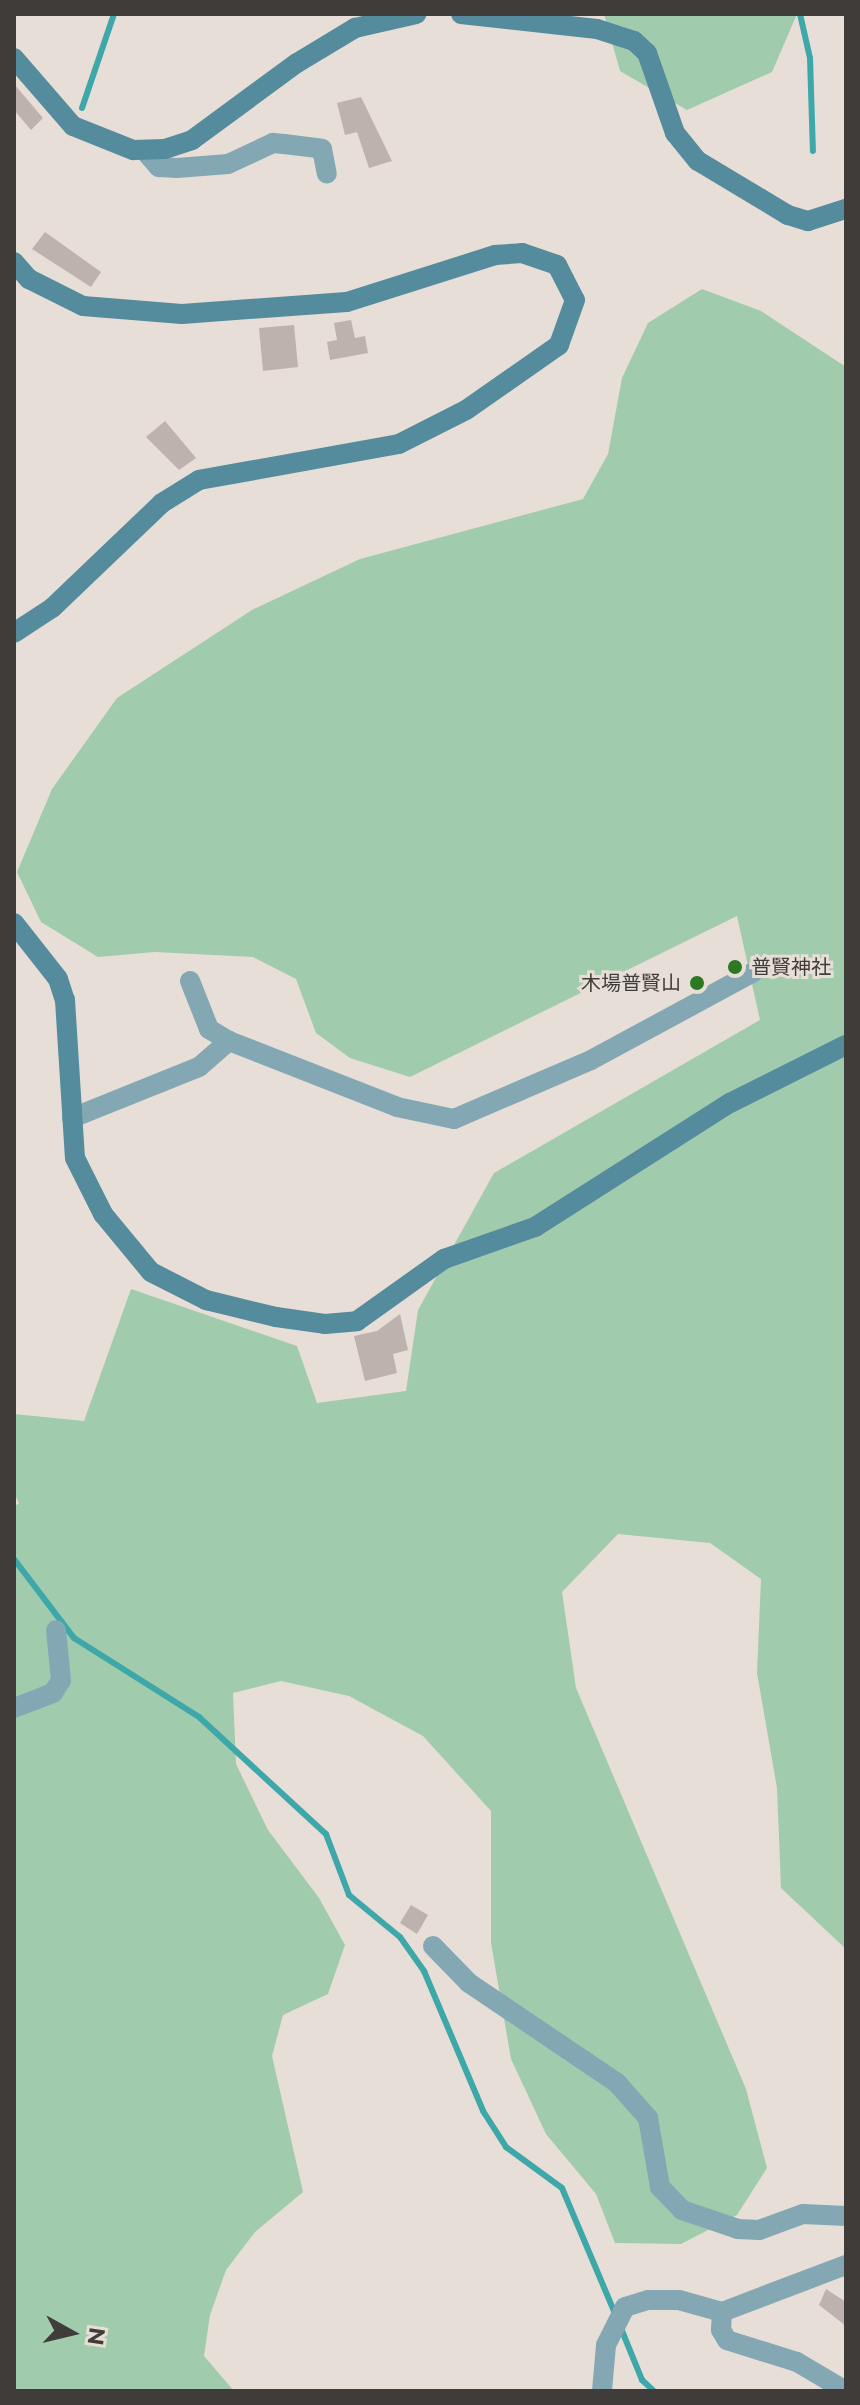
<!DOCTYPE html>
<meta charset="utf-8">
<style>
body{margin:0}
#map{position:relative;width:860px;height:2405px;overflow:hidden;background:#e7ded7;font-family:Montserrat,"Noto Sans JP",sans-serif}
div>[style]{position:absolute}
.green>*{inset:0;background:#a1cbad}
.stream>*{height:6px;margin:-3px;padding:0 3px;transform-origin:3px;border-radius:3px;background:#3ea7aa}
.building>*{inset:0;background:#bdb2ae}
.street>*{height:20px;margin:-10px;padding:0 10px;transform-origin:10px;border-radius:10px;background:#84a8b3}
.secondary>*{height:20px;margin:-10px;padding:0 10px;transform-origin:10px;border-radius:10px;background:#548b9d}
.dots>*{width:22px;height:22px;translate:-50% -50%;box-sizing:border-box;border:4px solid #e7ded7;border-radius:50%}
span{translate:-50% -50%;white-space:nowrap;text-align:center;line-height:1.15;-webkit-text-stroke:6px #e7ded7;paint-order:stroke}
.poi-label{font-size:20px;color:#3f3c39}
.left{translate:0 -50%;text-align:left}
.right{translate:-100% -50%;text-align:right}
.frame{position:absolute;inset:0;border:16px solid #3f3c39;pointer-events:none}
.north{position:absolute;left:32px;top:2293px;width:80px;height:80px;-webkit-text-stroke:6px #e7ded7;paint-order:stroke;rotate:98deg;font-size:22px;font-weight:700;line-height:32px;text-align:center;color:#3f3c39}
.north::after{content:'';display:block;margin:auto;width:28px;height:36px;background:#3f3c39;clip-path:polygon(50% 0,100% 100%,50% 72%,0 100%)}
</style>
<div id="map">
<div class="green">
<div style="clip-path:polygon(604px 14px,797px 14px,772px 72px,687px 110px,620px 71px)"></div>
<div style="clip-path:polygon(702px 289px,761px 311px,846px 367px,846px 1949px,781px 1888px,777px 1788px,757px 1673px,761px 1579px,710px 1543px,618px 1534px,562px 1592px,576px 1688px,746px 2089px,767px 2168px,737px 2215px,681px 2244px,615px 2243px,596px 2194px,546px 2134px,511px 2059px,491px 1943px,491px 1811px,423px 1736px,349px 1696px,281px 1681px,233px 1693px,236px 1764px,268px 1830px,319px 1898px,345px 1945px,328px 1994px,283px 2015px,272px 2056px,303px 2192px,255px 2232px,226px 2270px,210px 2315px,204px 2356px,234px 2391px,14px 2391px,14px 1507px,19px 1503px,14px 1493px,14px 1414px,84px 1421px,131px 1289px,297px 1346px,317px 1403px,406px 1391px,418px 1310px,494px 1173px,760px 1020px,737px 916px,410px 1077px,350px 1058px,316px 1033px,296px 979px,253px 957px,155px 952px,98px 957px,41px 922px,17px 872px,52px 789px,117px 698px,252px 610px,360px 559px,583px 499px,608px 454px,622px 378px,648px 323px)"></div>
</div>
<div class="stream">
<div style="left:800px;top:14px;width:45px;rotate:77.2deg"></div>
<div style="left:810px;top:58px;width:93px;rotate:88.2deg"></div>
<div style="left:82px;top:108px;width:99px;rotate:-71.2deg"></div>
<div style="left:14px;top:1559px;width:99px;rotate:52.8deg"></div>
<div style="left:74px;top:1638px;width:148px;rotate:32.3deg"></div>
<div style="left:199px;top:1717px;width:173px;rotate:42.7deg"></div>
<div style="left:326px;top:1834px;width:65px;rotate:69.3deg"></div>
<div style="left:349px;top:1895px;width:66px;rotate:39.5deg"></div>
<div style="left:400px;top:1937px;width:42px;rotate:54.8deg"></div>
<div style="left:424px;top:1971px;width:152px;rotate:67.1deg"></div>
<div style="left:483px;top:2111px;width:43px;rotate:57.4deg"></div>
<div style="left:506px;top:2147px;width:69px;rotate:36.2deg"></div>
<div style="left:562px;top:2188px;width:139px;rotate:67.1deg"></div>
<div style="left:620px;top:2326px;width:58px;rotate:67.8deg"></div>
<div style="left:642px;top:2380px;width:16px;rotate:43deg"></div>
</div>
<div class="building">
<div style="clip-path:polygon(14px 84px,43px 118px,31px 130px,14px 110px)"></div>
<div style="clip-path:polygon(361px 97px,392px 161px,369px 168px,357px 132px,345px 135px,337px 103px)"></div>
<div style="clip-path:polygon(45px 232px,101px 272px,91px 287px,32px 249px)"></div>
<div style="clip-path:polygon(351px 320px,355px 338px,365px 336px,368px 353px,330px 360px,327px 342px,337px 340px,334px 323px)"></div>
<div style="clip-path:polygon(294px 325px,298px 367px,263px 371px,259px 328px)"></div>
<div style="clip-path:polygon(165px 421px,196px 458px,179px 470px,146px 437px)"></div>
<div style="clip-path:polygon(400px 1314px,408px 1350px,393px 1354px,397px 1373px,365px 1381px,354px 1336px,377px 1331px)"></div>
<div style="clip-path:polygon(411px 1905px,428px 1915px,417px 1934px,400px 1923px)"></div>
<div style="clip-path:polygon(826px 2289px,846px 2302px,846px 2326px,819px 2305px)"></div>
</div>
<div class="street">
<div style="left:144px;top:150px;width:23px;rotate:49deg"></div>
<div style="left:159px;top:167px;width:18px;rotate:3deg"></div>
<div style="left:177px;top:168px;width:51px;rotate:-4.5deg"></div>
<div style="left:228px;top:164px;width:50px;rotate:-25deg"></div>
<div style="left:273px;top:143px;width:11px;rotate:5deg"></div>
<div style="left:284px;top:144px;width:38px;rotate:7deg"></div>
<div style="left:322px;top:149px;width:25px;rotate:79deg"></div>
<div style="left:190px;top:981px;width:52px;rotate:68.4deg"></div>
<div style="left:209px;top:1029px;width:23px;rotate:31deg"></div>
<div style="left:72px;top:1118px;width:137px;rotate:-21.9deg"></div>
<div style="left:199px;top:1067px;width:40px;rotate:-41deg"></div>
<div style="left:229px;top:1041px;width:180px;rotate:21.4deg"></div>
<div style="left:397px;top:1107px;width:58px;rotate:11.9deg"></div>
<div style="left:454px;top:1119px;width:149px;rotate:-23.3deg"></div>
<div style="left:591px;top:1060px;width:185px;rotate:-28.4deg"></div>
<div style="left:14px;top:1708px;width:42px;rotate:-21deg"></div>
<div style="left:53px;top:1693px;width:15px;rotate:-58deg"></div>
<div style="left:61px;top:1680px;width:50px;rotate:-95.7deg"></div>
<div style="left:433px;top:1946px;width:52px;rotate:45.8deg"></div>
<div style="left:469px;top:1983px;width:179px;rotate:34deg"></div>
<div style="left:617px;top:2083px;width:47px;rotate:48.5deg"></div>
<div style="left:648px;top:2118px;width:70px;rotate:80.1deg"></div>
<div style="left:660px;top:2187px;width:32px;rotate:46deg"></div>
<div style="left:682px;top:2210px;width:59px;rotate:18.7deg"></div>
<div style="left:738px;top:2229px;width:21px;rotate:3deg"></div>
<div style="left:759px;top:2230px;width:47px;rotate:-20deg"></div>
<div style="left:803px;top:2214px;width:43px;rotate:2.7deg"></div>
<div style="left:602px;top:2391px;width:46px;rotate:-85deg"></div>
<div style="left:606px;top:2345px;width:42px;rotate:-63.4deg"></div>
<div style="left:625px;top:2307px;width:24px;rotate:-17deg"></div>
<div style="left:648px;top:2300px;width:31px"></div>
<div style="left:679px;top:2300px;width:45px;rotate:15.6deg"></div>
<div style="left:846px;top:2391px;width:57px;rotate:-149.4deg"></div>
<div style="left:797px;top:2362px;width:73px;rotate:-162.6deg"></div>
<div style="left:727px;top:2340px;width:12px;rotate:-121deg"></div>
<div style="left:721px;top:2330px;width:18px;rotate:-87deg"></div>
<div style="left:722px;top:2312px;width:133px;rotate:-20.8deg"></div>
</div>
<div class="secondary">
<div style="left:461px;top:14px;width:137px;rotate:6.3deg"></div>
<div style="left:597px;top:29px;width:39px;rotate:18deg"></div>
<div style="left:634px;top:41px;width:18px;rotate:43deg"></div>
<div style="left:647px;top:53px;width:85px;rotate:70.7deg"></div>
<div style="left:675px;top:133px;width:36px;rotate:51deg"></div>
<div style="left:698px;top:161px;width:105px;rotate:31deg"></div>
<div style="left:788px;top:215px;width:21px;rotate:17deg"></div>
<div style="left:808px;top:221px;width:40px;rotate:-18deg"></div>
<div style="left:14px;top:58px;width:90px;rotate:49.1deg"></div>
<div style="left:73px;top:126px;width:65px;rotate:21.8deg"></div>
<div style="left:133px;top:150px;width:32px;rotate:-2deg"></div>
<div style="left:165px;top:149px;width:28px;rotate:-18deg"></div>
<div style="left:192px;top:140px;width:130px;rotate:-36.3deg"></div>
<div style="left:297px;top:63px;width:68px;rotate:-31.1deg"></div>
<div style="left:355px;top:28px;width:63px;rotate:-12.9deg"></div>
<div style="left:14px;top:262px;width:23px;rotate:49deg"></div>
<div style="left:29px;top:279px;width:60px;rotate:26.6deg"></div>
<div style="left:83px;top:306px;width:99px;rotate:4.6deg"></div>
<div style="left:182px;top:314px;width:165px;rotate:-4.2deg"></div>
<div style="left:347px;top:302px;width:155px;rotate:-17.6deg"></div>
<div style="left:495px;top:255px;width:27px;rotate:-4deg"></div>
<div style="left:522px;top:253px;width:37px;rotate:19deg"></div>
<div style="left:557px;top:265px;width:39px;rotate:63deg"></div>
<div style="left:575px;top:300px;width:48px;rotate:109.6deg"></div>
<div style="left:559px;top:345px;width:113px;rotate:145deg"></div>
<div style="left:466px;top:410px;width:75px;rotate:153.1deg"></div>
<div style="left:399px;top:444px;width:203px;rotate:169.8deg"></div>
<div style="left:199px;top:480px;width:44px;rotate:148.1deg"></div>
<div style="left:162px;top:503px;width:152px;rotate:136.3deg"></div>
<div style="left:52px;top:608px;width:45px;rotate:146.7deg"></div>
<div style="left:14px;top:923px;width:71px;rotate:51.8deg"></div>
<div style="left:58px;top:979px;width:22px;rotate:72deg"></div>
<div style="left:65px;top:1000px;width:158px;rotate:86.4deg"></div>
<div style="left:75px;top:1158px;width:63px;rotate:63.4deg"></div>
<div style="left:103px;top:1214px;width:75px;rotate:50.4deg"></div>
<div style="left:151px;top:1272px;width:62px;rotate:27deg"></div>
<div style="left:206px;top:1300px;width:72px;rotate:13.7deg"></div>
<div style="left:276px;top:1317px;width:49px;rotate:8.1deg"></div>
<div style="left:325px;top:1324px;width:32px;rotate:-5deg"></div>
<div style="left:357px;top:1321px;width:107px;rotate:-35.5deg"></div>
<div style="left:444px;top:1259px;width:96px;rotate:-19.4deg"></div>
<div style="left:535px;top:1227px;width:231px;rotate:-32.5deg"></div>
<div style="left:730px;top:1103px;width:130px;rotate:-26.6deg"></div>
</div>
<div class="dots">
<div style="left:735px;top:967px;background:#2b7922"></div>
<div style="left:697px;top:983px;background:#2b7922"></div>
</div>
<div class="poi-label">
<span class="left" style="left:751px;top:967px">普賢神社</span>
<span class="right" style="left:681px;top:983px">木場普賢山</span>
</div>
<div class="frame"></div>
<div class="north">N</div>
</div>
